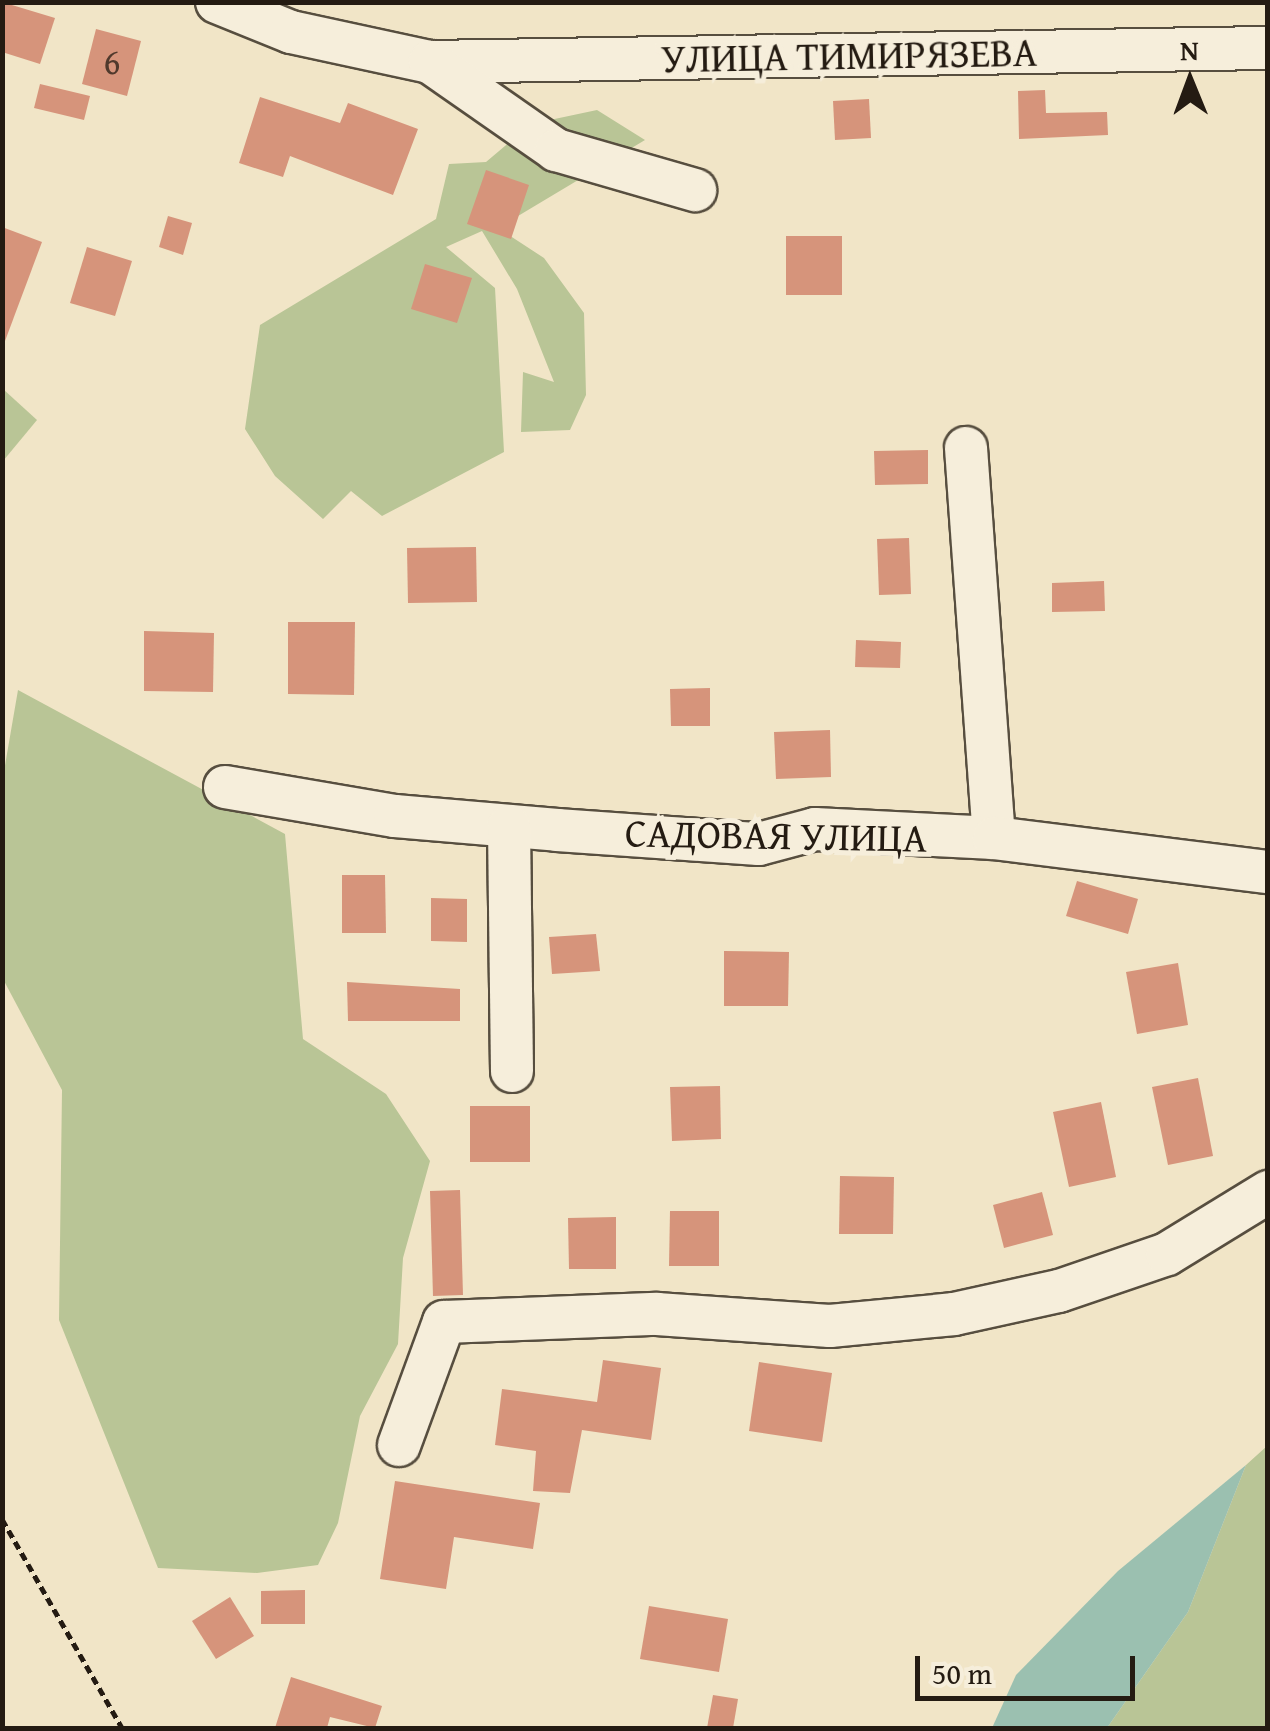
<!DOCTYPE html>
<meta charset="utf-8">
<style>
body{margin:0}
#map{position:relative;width:1270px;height:1731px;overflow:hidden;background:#f1e5c7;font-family:"Gentium Book Plus",serif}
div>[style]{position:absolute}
.green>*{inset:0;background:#b9c596}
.water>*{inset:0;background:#9bc0b0}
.building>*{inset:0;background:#d6947b}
.path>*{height:5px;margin-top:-2.5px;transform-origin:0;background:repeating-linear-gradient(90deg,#241b12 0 8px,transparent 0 13px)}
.roads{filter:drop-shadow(2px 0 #574e3f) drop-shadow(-2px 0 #574e3f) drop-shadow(0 2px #574e3f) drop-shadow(0 -2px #574e3f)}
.minor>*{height:42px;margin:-21px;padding:0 21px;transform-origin:21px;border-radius:21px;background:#f6eedb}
span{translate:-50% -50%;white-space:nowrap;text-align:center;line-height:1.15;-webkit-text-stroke:10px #f6eedb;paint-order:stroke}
.number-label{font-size:35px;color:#50392c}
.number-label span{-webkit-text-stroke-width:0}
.street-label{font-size:40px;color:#241b12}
.frame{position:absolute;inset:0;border:5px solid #241b12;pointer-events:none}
.north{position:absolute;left:1140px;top:30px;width:100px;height:100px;-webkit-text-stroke:8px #f6eedb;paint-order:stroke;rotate:359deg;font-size:28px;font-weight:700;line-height:40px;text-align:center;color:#241b12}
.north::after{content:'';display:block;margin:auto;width:35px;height:45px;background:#241b12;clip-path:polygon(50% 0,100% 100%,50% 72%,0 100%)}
.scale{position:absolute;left:915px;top:1656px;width:220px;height:45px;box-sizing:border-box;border:5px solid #241b12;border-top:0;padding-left:12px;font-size:30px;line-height:35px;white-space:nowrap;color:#241b12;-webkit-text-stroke:8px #f6eedb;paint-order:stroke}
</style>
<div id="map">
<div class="green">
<div style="clip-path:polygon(597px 110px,645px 140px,498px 228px,544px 258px,584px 313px,586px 395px,570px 430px,521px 432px,523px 372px,554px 382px,517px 289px,482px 231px,446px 247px,495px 288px,504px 452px,382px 516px,351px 491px,323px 519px,275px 476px,245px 429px,260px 325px,436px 219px,449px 164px,486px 162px,531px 124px)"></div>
<div style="clip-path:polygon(3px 389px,37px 420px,3px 461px)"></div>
<div style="clip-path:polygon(18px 690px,285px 834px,303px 1039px,386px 1094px,430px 1161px,403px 1258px,398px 1344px,360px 1416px,338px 1523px,318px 1565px,257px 1573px,158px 1568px,59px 1320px,62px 1090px,3px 979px,3px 777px)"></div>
<div style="clip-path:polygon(1267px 1446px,1267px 1728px,1107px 1728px,1188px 1612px,1246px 1465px)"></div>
</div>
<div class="water">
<div style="clip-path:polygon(1246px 1465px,1188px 1612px,1107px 1728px,992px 1728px,1016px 1675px,1118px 1571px)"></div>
</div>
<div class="building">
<div style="clip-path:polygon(2px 2px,55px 18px,40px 64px,2px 52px)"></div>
<div style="clip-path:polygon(96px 29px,141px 41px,127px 96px,82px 84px)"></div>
<div style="clip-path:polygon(40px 84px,90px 96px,84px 120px,34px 108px)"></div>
<div style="clip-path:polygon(1045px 90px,1046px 113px,1107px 112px,1108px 135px,1019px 139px,1018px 91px)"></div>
<div style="clip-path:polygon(260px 97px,340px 123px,348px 103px,418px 129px,393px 195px,290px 156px,283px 177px,239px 163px)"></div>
<div style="clip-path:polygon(869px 99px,871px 138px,835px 140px,833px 101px)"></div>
<div style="clip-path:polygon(486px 170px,529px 185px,511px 239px,467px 224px)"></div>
<div style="clip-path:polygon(168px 216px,192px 223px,183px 255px,159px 247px)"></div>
<div style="clip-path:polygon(2px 227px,42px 242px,5px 341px,2px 340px)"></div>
<div style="clip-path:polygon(786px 236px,842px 236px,842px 295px,786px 295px)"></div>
<div style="clip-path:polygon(87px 247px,132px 261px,115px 316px,70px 303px)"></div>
<div style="clip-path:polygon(425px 264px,472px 278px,457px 323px,411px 309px)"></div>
<div style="clip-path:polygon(928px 450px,928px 484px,875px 485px,874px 451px)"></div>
<div style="clip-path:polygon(909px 538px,911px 594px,879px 595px,877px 539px)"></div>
<div style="clip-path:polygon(476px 547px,477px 602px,408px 603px,407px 548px)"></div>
<div style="clip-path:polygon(1104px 581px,1105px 611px,1052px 612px,1052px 583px)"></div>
<div style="clip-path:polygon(288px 622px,355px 622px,354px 695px,288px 694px)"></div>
<div style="clip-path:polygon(144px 631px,214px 633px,213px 692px,144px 691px)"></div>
<div style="clip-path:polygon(856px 640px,901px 642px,900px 668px,855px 667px)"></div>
<div style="clip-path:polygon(710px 688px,710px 726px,671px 726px,670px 689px)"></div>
<div style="clip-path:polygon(830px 730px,831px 777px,776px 779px,774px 732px)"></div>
<div style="clip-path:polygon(342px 875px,385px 875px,386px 933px,342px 933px)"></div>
<div style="clip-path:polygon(1077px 881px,1138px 899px,1128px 934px,1066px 916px)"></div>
<div style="clip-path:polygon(431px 898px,467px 899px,467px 942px,431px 941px)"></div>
<div style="clip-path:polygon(596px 934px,600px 971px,552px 974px,549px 937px)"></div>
<div style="clip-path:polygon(724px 951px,789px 952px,788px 1006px,724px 1006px)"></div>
<div style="clip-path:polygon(1178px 963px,1188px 1025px,1137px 1034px,1126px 972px)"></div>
<div style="clip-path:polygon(347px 982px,460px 989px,460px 1021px,348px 1021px)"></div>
<div style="clip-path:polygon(1198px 1078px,1213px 1156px,1168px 1165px,1152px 1087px)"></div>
<div style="clip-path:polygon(720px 1086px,721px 1139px,672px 1141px,670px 1087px)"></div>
<div style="clip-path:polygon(1101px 1102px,1116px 1177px,1069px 1187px,1053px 1112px)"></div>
<div style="clip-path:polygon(470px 1106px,530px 1106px,530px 1162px,470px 1162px)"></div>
<div style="clip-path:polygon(840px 1176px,894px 1177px,893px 1234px,839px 1234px)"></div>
<div style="clip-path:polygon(460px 1190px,463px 1295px,433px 1296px,430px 1191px)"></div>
<div style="clip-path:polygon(1042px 1192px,1053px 1235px,1004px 1248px,993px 1205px)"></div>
<div style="clip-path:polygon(670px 1211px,719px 1211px,719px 1266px,669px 1266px)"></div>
<div style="clip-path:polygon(616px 1217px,616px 1269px,569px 1269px,568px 1218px)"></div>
<div style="clip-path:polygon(603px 1360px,661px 1368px,651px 1440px,582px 1430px,570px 1493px,533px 1491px,536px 1451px,495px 1445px,502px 1389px,597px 1402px)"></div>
<div style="clip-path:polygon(759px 1362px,832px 1373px,822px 1442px,749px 1431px)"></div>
<div style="clip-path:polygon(395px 1481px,540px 1503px,533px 1549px,454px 1537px,446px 1589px,380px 1579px)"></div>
<div style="clip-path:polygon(305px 1590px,305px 1624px,261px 1624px,261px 1591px)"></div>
<div style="clip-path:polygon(230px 1597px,254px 1636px,216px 1659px,192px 1621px)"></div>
<div style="clip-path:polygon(649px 1606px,728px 1619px,719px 1672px,640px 1659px)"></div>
<div style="clip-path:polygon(291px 1677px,382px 1706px,375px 1728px,330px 1717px,327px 1728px,275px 1728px)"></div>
<div style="clip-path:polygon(713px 1695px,738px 1699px,733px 1728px,707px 1728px)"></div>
</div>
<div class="path">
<div style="left:2px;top:1519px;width:241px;rotate:60.1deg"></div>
</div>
<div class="roads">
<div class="minor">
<div style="left:217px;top:2px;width:80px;rotate:22.1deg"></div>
<div style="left:291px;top:32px;width:142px;rotate:12.2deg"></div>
<div style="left:430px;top:62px;width:838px;rotate:-0.96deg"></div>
<div style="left:430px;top:62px;width:154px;rotate:34.9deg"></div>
<div style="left:556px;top:150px;width:145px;rotate:16.1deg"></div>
<div style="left:966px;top:448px;width:391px;rotate:85.9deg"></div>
<div style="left:225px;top:787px;width:172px;rotate:9.7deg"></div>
<div style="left:395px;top:816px;width:163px;rotate:4.9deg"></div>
<div style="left:557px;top:830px;width:202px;rotate:4deg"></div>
<div style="left:759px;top:844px;width:58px;rotate:-15deg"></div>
<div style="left:815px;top:829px;width:179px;rotate:2.9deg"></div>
<div style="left:994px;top:838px;width:276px;rotate:7.1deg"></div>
<div style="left:509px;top:826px;width:245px;rotate:89.3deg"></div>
<div style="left:399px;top:1445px;width:131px;rotate:-69.9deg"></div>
<div style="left:444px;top:1322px;width:213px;rotate:-2.2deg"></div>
<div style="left:657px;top:1314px;width:173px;rotate:4deg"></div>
<div style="left:830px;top:1326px;width:125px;rotate:-5.5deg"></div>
<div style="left:954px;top:1314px;width:107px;rotate:-12.4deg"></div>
<div style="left:1059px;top:1291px;width:114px;rotate:-18.9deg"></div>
<div style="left:1167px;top:1254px;width:119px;rotate:-31.5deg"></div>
</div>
</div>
<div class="number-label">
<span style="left:112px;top:62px">6</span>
</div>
<div class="street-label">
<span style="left:849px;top:55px;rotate:-1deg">УЛИЦА ТИМИРЯЗЕВА</span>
<span style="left:776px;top:835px;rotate:1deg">САДОВАЯ УЛИЦА</span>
</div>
<div class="frame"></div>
<div class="north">N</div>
<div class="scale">50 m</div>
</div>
